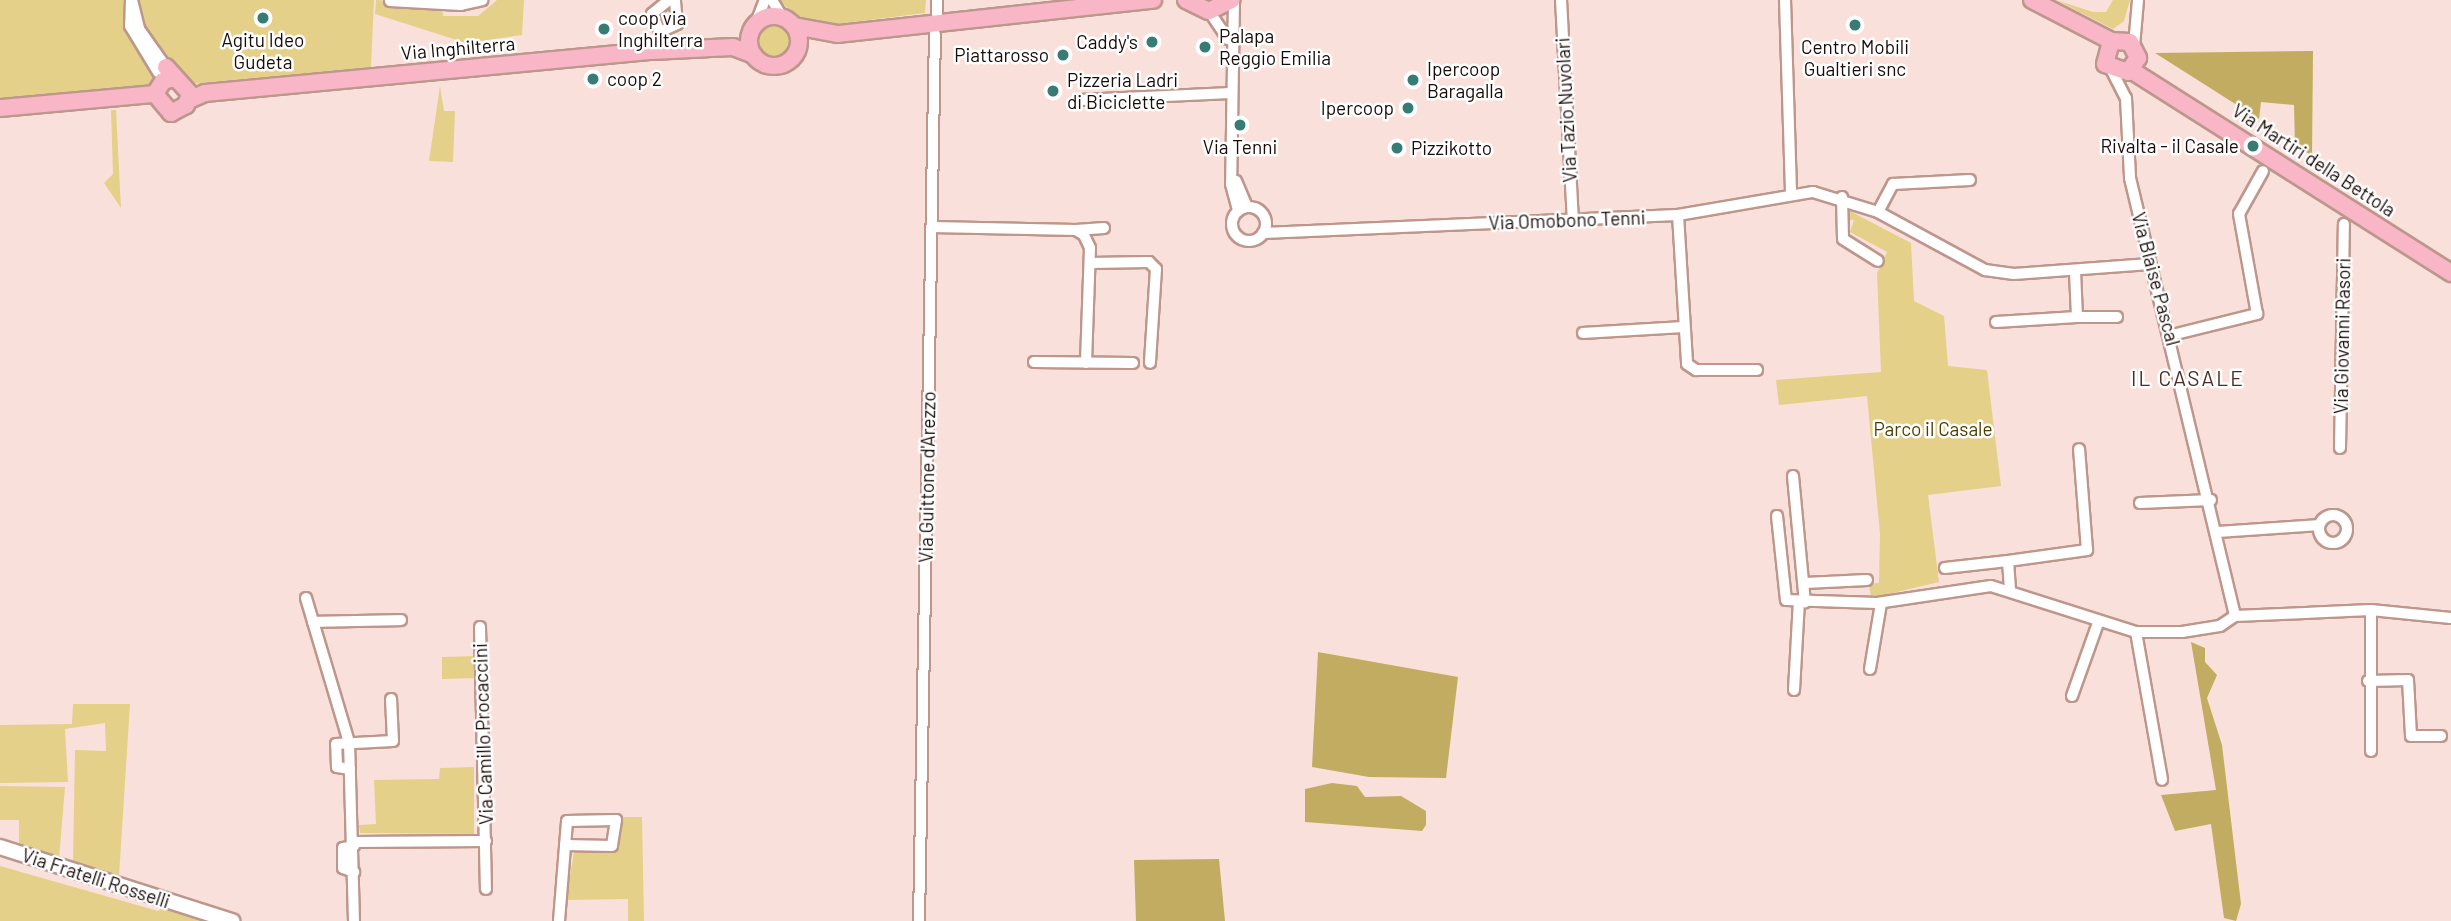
<!DOCTYPE html>
<style>
body{margin:0}
#map{position:relative;width:2451px;height:921px;overflow:hidden;background:#fae0da;font-family:Barlow,sans-serif}
div>[style]{position:absolute}
.green>*{inset:0;background:#e4d088}
.round{border-radius:50%}
.forest>*{inset:0;background:#c1ac61}
.roads{filter:drop-shadow(2px 0 #bd968c) drop-shadow(-2px 0 #bd968c) drop-shadow(0 2px #bd968c) drop-shadow(0 -2px #bd968c)}
.street>*{height:10px;margin:-5px;padding:0 5px;transform-origin:5px;border-radius:5px;background:#fff}
.street>.ring{margin:-5px;padding:0;box-sizing:content-box;background:none;border:10px solid #fff;border-radius:50%}
.secondary>*{height:14px;margin:-7px;padding:0 7px;transform-origin:7px;border-radius:7px;background:#fff}
.primary>*{height:16px;margin:-8px;padding:0 8px;transform-origin:8px;border-radius:8px;background:#f8b6c7}
.primary>.ring{margin:-8px;padding:0;box-sizing:content-box;background:none;border:16px solid #f8b6c7;border-radius:50%}
.dots>*{width:19px;height:19px;translate:-50% -50%;box-sizing:border-box;border:4px solid #fff;border-radius:50%}
span{translate:-50% -50%;white-space:nowrap;text-align:center;line-height:1.15;-webkit-text-stroke:5px #fff;paint-order:stroke}
.poi-label{font-size:19px;color:#190b08}
.left{translate:0 -50%;text-align:left}
.right{translate:-100% -50%;text-align:right}
.street-label{font-size:19px;color:#190b08}
.park-label{font-size:19px;color:#4d3e00}
.neighbourhood-label{font-size:21px;color:#4d2d26;letter-spacing:2px}
</style>
<div id="map">
<div class="green">
<div style="clip-path:polygon(0 0,374px 0,371px 67px,0 102px)"></div>
<div style="clip-path:polygon(376px 0,442px 5px,443px 16px,478px 16px,497px 0,524px 0,522px 35px,466px 43px,375px 14px)"></div>
<div style="clip-path:polygon(779px 0,926px 0,925px 13px,821px 26px,804px 23px)"></div>
<div style="clip-path:polygon(2056px 0,2093px 12px,2106px 12px,2113px 0,2130px 0,2124px 21px,2113px 29px)"></div>
<div class="round" style="left:755px;top:23px;width:36px;height:36px"></div>
<div style="clip-path:polygon(440px 86px,444px 111px,455px 111px,453px 162px,429px 161px)"></div>
<div style="clip-path:polygon(111px 110px,116px 110px,121px 208px,104px 183px,113px 174px)"></div>
<div style="clip-path:polygon(1846px 209px,1911px 243px,1914px 301px,1944px 316px,1948px 366px,1987px 370px,2001px 486px,1928px 495px,1939px 582px,1880px 596px,1871px 597px,1869px 584px,1879px 583px,1880px 534px,1867px 396px,1779px 405px,1776px 380px,1881px 372px,1877px 273px,1887px 252px,1850px 232px,1854px 220px,1843px 219px)"></div>
<div style="clip-path:polygon(478px 656px,479px 678px,442px 679px,442px 657px)"></div>
<div style="clip-path:polygon(73px 704px,130px 704px,119px 876px,73px 863px,75px 750px,106px 751px,105px 723px,65px 729px,68px 782px,0 783px,0 725px,72px 724px)"></div>
<div style="clip-path:polygon(474px 767px,474px 834px,360px 833px,359px 825px,376px 824px,374px 780px,439px 779px,440px 768px)"></div>
<div style="clip-path:polygon(0 786px,65px 787px,59px 859px,19px 846px,19px 820px,0 820px)"></div>
<div style="clip-path:polygon(619px 817px,642px 817px,644px 921px,628px 921px,628px 899px,566px 900px,574px 852px,615px 850px)"></div>
<div style="clip-path:polygon(0 866px,158px 911px,164px 906px,213px 921px,0 921px)"></div>
</div>
<div class="forest">
<div style="clip-path:polygon(2313px 51px,2312px 156px,2295px 145px,2294px 105px,2261px 102px,2259px 119px,2155px 53px)"></div>
<div style="clip-path:polygon(2191px 642px,2205px 648px,2205px 662px,2217px 675px,2207px 698px,2222px 745px,2241px 904px,2236px 921px,2224px 918px,2211px 824px,2175px 831px,2161px 795px,2216px 790px)"></div>
<div style="clip-path:polygon(1318px 652px,1458px 677px,1446px 778px,1369px 777px,1312px 767px)"></div>
<div style="clip-path:polygon(1332px 783px,1357px 786px,1365px 797px,1401px 796px,1426px 811px,1426px 825px,1422px 831px,1305px 822px,1305px 789px)"></div>
<div style="clip-path:polygon(1219px 859px,1225px 921px,1136px 921px,1134px 860px)"></div>
</div>
<div class="roads">
<div class="street">
<div style="left:131px;top:0;width:26px;rotate:92deg"></div>
<div style="left:130px;top:26px;width:54px;rotate:58.7deg"></div>
<div style="left:132px;top:0;width:30px;rotate:76deg"></div>
<div style="left:139px;top:29px;width:47px;rotate:54.6deg"></div>
<div style="left:669px;top:0;width:22px;rotate:141deg"></div>
<div style="left:652px;top:14px;width:20px;rotate:66deg"></div>
<div style="left:660px;top:32px;width:19px;rotate:-25deg"></div>
<div style="left:677px;top:24px;width:24px;rotate:-95deg"></div>
<div style="left:772px;top:0;width:21px;rotate:59deg"></div>
<div style="left:1234px;top:0;width:184px;rotate:90.9deg"></div>
<div style="left:1231px;top:184px;width:28px;rotate:75deg"></div>
<div style="left:1561px;top:0;width:220px;rotate:86.9deg"></div>
<div style="left:1785px;top:0;width:191px;rotate:88.2deg"></div>
<div style="left:390px;top:1px;width:71px;rotate:3.2deg"></div>
<div style="left:461px;top:5px;width:22px;rotate:-13deg"></div>
<div style="left:1209px;top:11px;width:34px;rotate:56deg"></div>
<div style="left:937px;top:14px;width:14px;rotate:-90deg"></div>
<div style="left:756px;top:23px;width:25px;rotate:-69deg"></div>
<div style="left:2134px;top:46px;width:46px;rotate:-85deg"></div>
<div style="left:2112px;top:71px;width:30px;rotate:63deg"></div>
<div style="left:2126px;top:98px;width:80px;rotate:87.1deg"></div>
<div style="left:2130px;top:178px;width:450px;rotate:76.5deg"></div>
<div style="left:1080px;top:100px;width:151px;rotate:-2.7deg"></div>
<div style="left:1236px;top:181px;width:28px;rotate:67deg"></div>
<div style="left:1842px;top:197px;width:42px;rotate:88.6deg"></div>
<div style="left:1843px;top:239px;width:41px;rotate:32.2deg"></div>
<div class="ring" style="left:1232px;top:207px;width:24px;height:24px"></div>
<div style="left:1878px;top:212px;width:32px;rotate:-62deg"></div>
<div style="left:1893px;top:184px;width:77px;rotate:-3deg"></div>
<div style="left:1678px;top:215px;width:149px;rotate:86.5deg"></div>
<div style="left:1687px;top:364px;width:11px;rotate:34deg"></div>
<div style="left:1696px;top:370px;width:61px"></div>
<div style="left:932px;top:227px;width:144px;rotate:1.2deg"></div>
<div style="left:1076px;top:230px;width:9px;rotate:32deg"></div>
<div style="left:1084px;top:235px;width:14px;rotate:65deg"></div>
<div style="left:1090px;top:248px;width:115px;rotate:92deg"></div>
<div style="left:1076px;top:230px;width:28px;rotate:-4deg"></div>
<div style="left:1263px;top:233px;width:415px;rotate:-2.5deg"></div>
<div style="left:1678px;top:215px;width:137px;rotate:-9.7deg"></div>
<div style="left:1813px;top:192px;width:68px;rotate:17.1deg"></div>
<div style="left:1878px;top:212px;width:122px;rotate:28.5deg"></div>
<div style="left:1985px;top:270px;width:29px;rotate:8deg"></div>
<div style="left:2014px;top:274px;width:136px;rotate:-4.2deg"></div>
<div style="left:1090px;top:263px;width:59px;rotate:-1deg"></div>
<div style="left:1149px;top:262px;width:10px;rotate:45deg"></div>
<div style="left:1156px;top:269px;width:94px;rotate:93.7deg"></div>
<div style="left:2077px;top:317px;width:40px"></div>
<div style="left:1996px;top:322px;width:81px;rotate:-3.5deg"></div>
<div style="left:2077px;top:317px;width:46px;rotate:-92.5deg"></div>
<div style="left:1583px;top:333px;width:100px;rotate:-3.4deg"></div>
<div style="left:2172px;top:335px;width:88px;rotate:-13.9deg"></div>
<div style="left:2257px;top:314px;width:102px;rotate:-100.2deg"></div>
<div style="left:2239px;top:214px;width:49px;rotate:-60.8deg"></div>
<div style="left:1034px;top:362px;width:99px;rotate:0.6deg"></div>
<div style="left:2340px;top:448px;width:224px;rotate:-89deg"></div>
<div style="left:1793px;top:476px;width:127px;rotate:84.6deg"></div>
<div style="left:2140px;top:503px;width:71px;rotate:-2.4deg"></div>
<div class="ring" style="left:2319px;top:515px;width:18px;height:18px"></div>
<div style="left:1777px;top:516px;width:84px;rotate:83.9deg"></div>
<div style="left:1786px;top:600px;width:91px;rotate:1.9deg"></div>
<div style="left:1877px;top:603px;width:115px;rotate:-8.5deg"></div>
<div style="left:1991px;top:586px;width:152px;rotate:17.6deg"></div>
<div style="left:2136px;top:632px;width:46px"></div>
<div style="left:2182px;top:632px;width:38px;rotate:-9deg"></div>
<div style="left:2220px;top:626px;width:18px;rotate:-34deg"></div>
<div style="left:2219px;top:532px;width:100px;rotate:-4deg"></div>
<div style="left:2008px;top:561px;width:80px;rotate:-7.9deg"></div>
<div style="left:2087px;top:550px;width:101px;rotate:-94.5deg"></div>
<div style="left:1945px;top:568px;width:63px;rotate:-6.3deg"></div>
<div style="left:2008px;top:561px;width:27px;rotate:86deg"></div>
<div style="left:1805px;top:583px;width:62px;rotate:-2.8deg"></div>
<div style="left:306px;top:598px;width:150px;rotate:73.4deg"></div>
<div style="left:349px;top:742px;width:179px;rotate:88.4deg"></div>
<div style="left:2235px;top:616px;width:136px;rotate:-2.5deg"></div>
<div style="left:2371px;top:610px;width:80px;rotate:5.7deg"></div>
<div style="left:313px;top:622px;width:88px;rotate:-1.3deg"></div>
<div style="left:480px;top:627px;width:262px;rotate:88.7deg"></div>
<div style="left:2136px;top:632px;width:150px;rotate:80deg"></div>
<div style="left:1870px;top:669px;width:67px;rotate:-80.5deg"></div>
<div style="left:2368px;top:681px;width:40px;rotate:-1.4deg"></div>
<div style="left:2408px;top:680px;width:56px;rotate:86.9deg"></div>
<div style="left:2411px;top:736px;width:30px"></div>
<div style="left:1794px;top:690px;width:89px;rotate:-86.8deg"></div>
<div style="left:2072px;top:696px;width:77px;rotate:-70.4deg"></div>
<div style="left:2371px;top:751px;width:141px;rotate:-90deg"></div>
<div style="left:350px;top:769px;width:13px;rotate:-171deg"></div>
<div style="left:337px;top:767px;width:23px;rotate:-92deg"></div>
<div style="left:336px;top:744px;width:57px;rotate:-3deg"></div>
<div style="left:393px;top:741px;width:42px;rotate:-92.7deg"></div>
<div style="left:354px;top:842px;width:132px;rotate:-0.4deg"></div>
<div style="left:354px;top:846px;width:11px;rotate:170deg"></div>
<div style="left:343px;top:848px;width:20px;rotate:90deg"></div>
<div style="left:343px;top:868px;width:12px;rotate:20deg"></div>
<div style="left:559px;top:921px;width:100px;rotate:-85.4deg"></div>
<div style="left:567px;top:821px;width:49px;rotate:-1.2deg"></div>
<div style="left:616px;top:820px;width:26px;rotate:99deg"></div>
<div style="left:612px;top:846px;width:47px;rotate:-178.8deg"></div>
<div style="left:919px;top:921px;width:887px;rotate:-88.97deg"></div>
</div>
<div class="secondary">
<div style="left:0;top:847px;width:244px;rotate:17.7deg"></div>
</div>
<div class="primary">
<div style="left:1186px;top:0;width:25px;rotate:26deg"></div>
<div style="left:1209px;top:11px;width:25px;rotate:-26deg"></div>
<div style="left:2032px;top:0;width:89px;rotate:27.4deg"></div>
<div style="left:2111px;top:41px;width:19px;rotate:3deg"></div>
<div style="left:2130px;top:42px;width:18px;rotate:63deg"></div>
<div style="left:2138px;top:58px;width:17px;rotate:126deg"></div>
<div style="left:2128px;top:72px;width:24px;rotate:-161deg"></div>
<div style="left:2105px;top:64px;width:24px;rotate:-75deg"></div>
<div class="ring" style="left:749px;top:16px;width:34px;height:34px"></div>
<div style="left:794px;top:26px;width:45px;rotate:10.3deg"></div>
<div style="left:838px;top:34px;width:317px;rotate:-6.2deg"></div>
<div style="left:166px;top:67px;width:36px;rotate:48deg"></div>
<div style="left:190px;top:94px;width:12px;rotate:110deg"></div>
<div style="left:186px;top:105px;width:17px;rotate:152deg"></div>
<div style="left:171px;top:113px;width:25px;rotate:-130deg"></div>
<div style="left:155px;top:94px;width:15px;rotate:-58deg"></div>
<div style="left:163px;top:81px;width:12px;rotate:-14deg"></div>
<div style="left:2131px;top:70px;width:379px;rotate:32.4deg"></div>
<div style="left:189px;top:100px;width:17px;rotate:-24deg"></div>
<div style="left:205px;top:93px;width:449px;rotate:-5.4deg"></div>
<div style="left:652px;top:51px;width:81px;rotate:-2.8deg"></div>
<div style="left:733px;top:47px;width:22px;rotate:21deg"></div>
<div style="left:0;top:108px;width:156px;rotate:-5.2deg"></div>
</div>
</div>
<div class="dots">
<div style="left:263px;top:18px;background:#367c73"></div>
<div style="left:1855px;top:25px;background:#367c73"></div>
<div style="left:604px;top:29px;background:#367c73"></div>
<div style="left:1152px;top:42px;background:#367c73"></div>
<div style="left:1205px;top:47px;background:#367c73"></div>
<div style="left:1063px;top:55px;background:#367c73"></div>
<div style="left:593px;top:79px;background:#367c73"></div>
<div style="left:1413px;top:80px;background:#367c73"></div>
<div style="left:1053px;top:91px;background:#367c73"></div>
<div style="left:1408px;top:108px;background:#367c73"></div>
<div style="left:1240px;top:125px;background:#367c73"></div>
<div style="left:2253px;top:146px;background:#367c73"></div>
<div style="left:1397px;top:148px;background:#367c73"></div>
</div>
<div class="poi-label">
<span class="left" style="left:618px;top:29px">coop via<br>Inghilterra</span>
<span class="left" style="left:1219px;top:47px">Palapa<br>Reggio Emilia</span>
<span style="left:263px;top:51px">Agitu Ideo<br>Gudeta</span>
<span class="right" style="left:1138px;top:42px">Caddy's</span>
<span style="left:1855px;top:58px">Centro Mobili<br>Gualtieri snc</span>
<span class="right" style="left:1049px;top:55px">Piattarosso</span>
<span class="left" style="left:1427px;top:80px">Ipercoop<br>Baragalla</span>
<span class="left" style="left:607px;top:79px">coop 2</span>
<span class="left" style="left:1067px;top:91px">Pizzeria Ladri<br>di Biciclette</span>
<span class="right" style="left:1394px;top:108px">Ipercoop</span>
<span class="right" style="left:2239px;top:146px">Rivalta - il Casale</span>
<span style="left:1240px;top:147px">Via Tenni</span>
<span class="left" style="left:1411px;top:148px">Pizzikotto</span>
</div>
<div class="street-label">
<span style="left:458px;top:48px;rotate:-5deg">Via Inghilterra</span>
<span style="left:1566px;top:110px;rotate:-93deg">Via Tazio Nuvolari</span>
<span style="left:2314px;top:160px;rotate:33deg">Via Martiri della Bettola</span>
<span style="left:1567px;top:220px;rotate:-2deg">Via Omobono Tenni</span>
<span style="left:2156px;top:279px;rotate:75deg">Via Blaise Pascal</span>
<span style="left:2342px;top:336px;rotate:-89deg">Via Giovanni Rasori</span>
<span style="left:927px;top:477px;rotate:-89deg">Via Guittone d'Arezzo</span>
<span style="left:483px;top:734px;rotate:-92deg">Via Camillo Procaccini</span>
<span style="left:96px;top:878px;rotate:18deg">Via Fratelli Rosselli</span>
</div>
<div class="park-label">
<span style="left:1933px;top:429px">Parco il Casale</span>
</div>
<div class="neighbourhood-label">
<span style="left:2188px;top:378px">IL CASALE</span>
</div>
</div>
